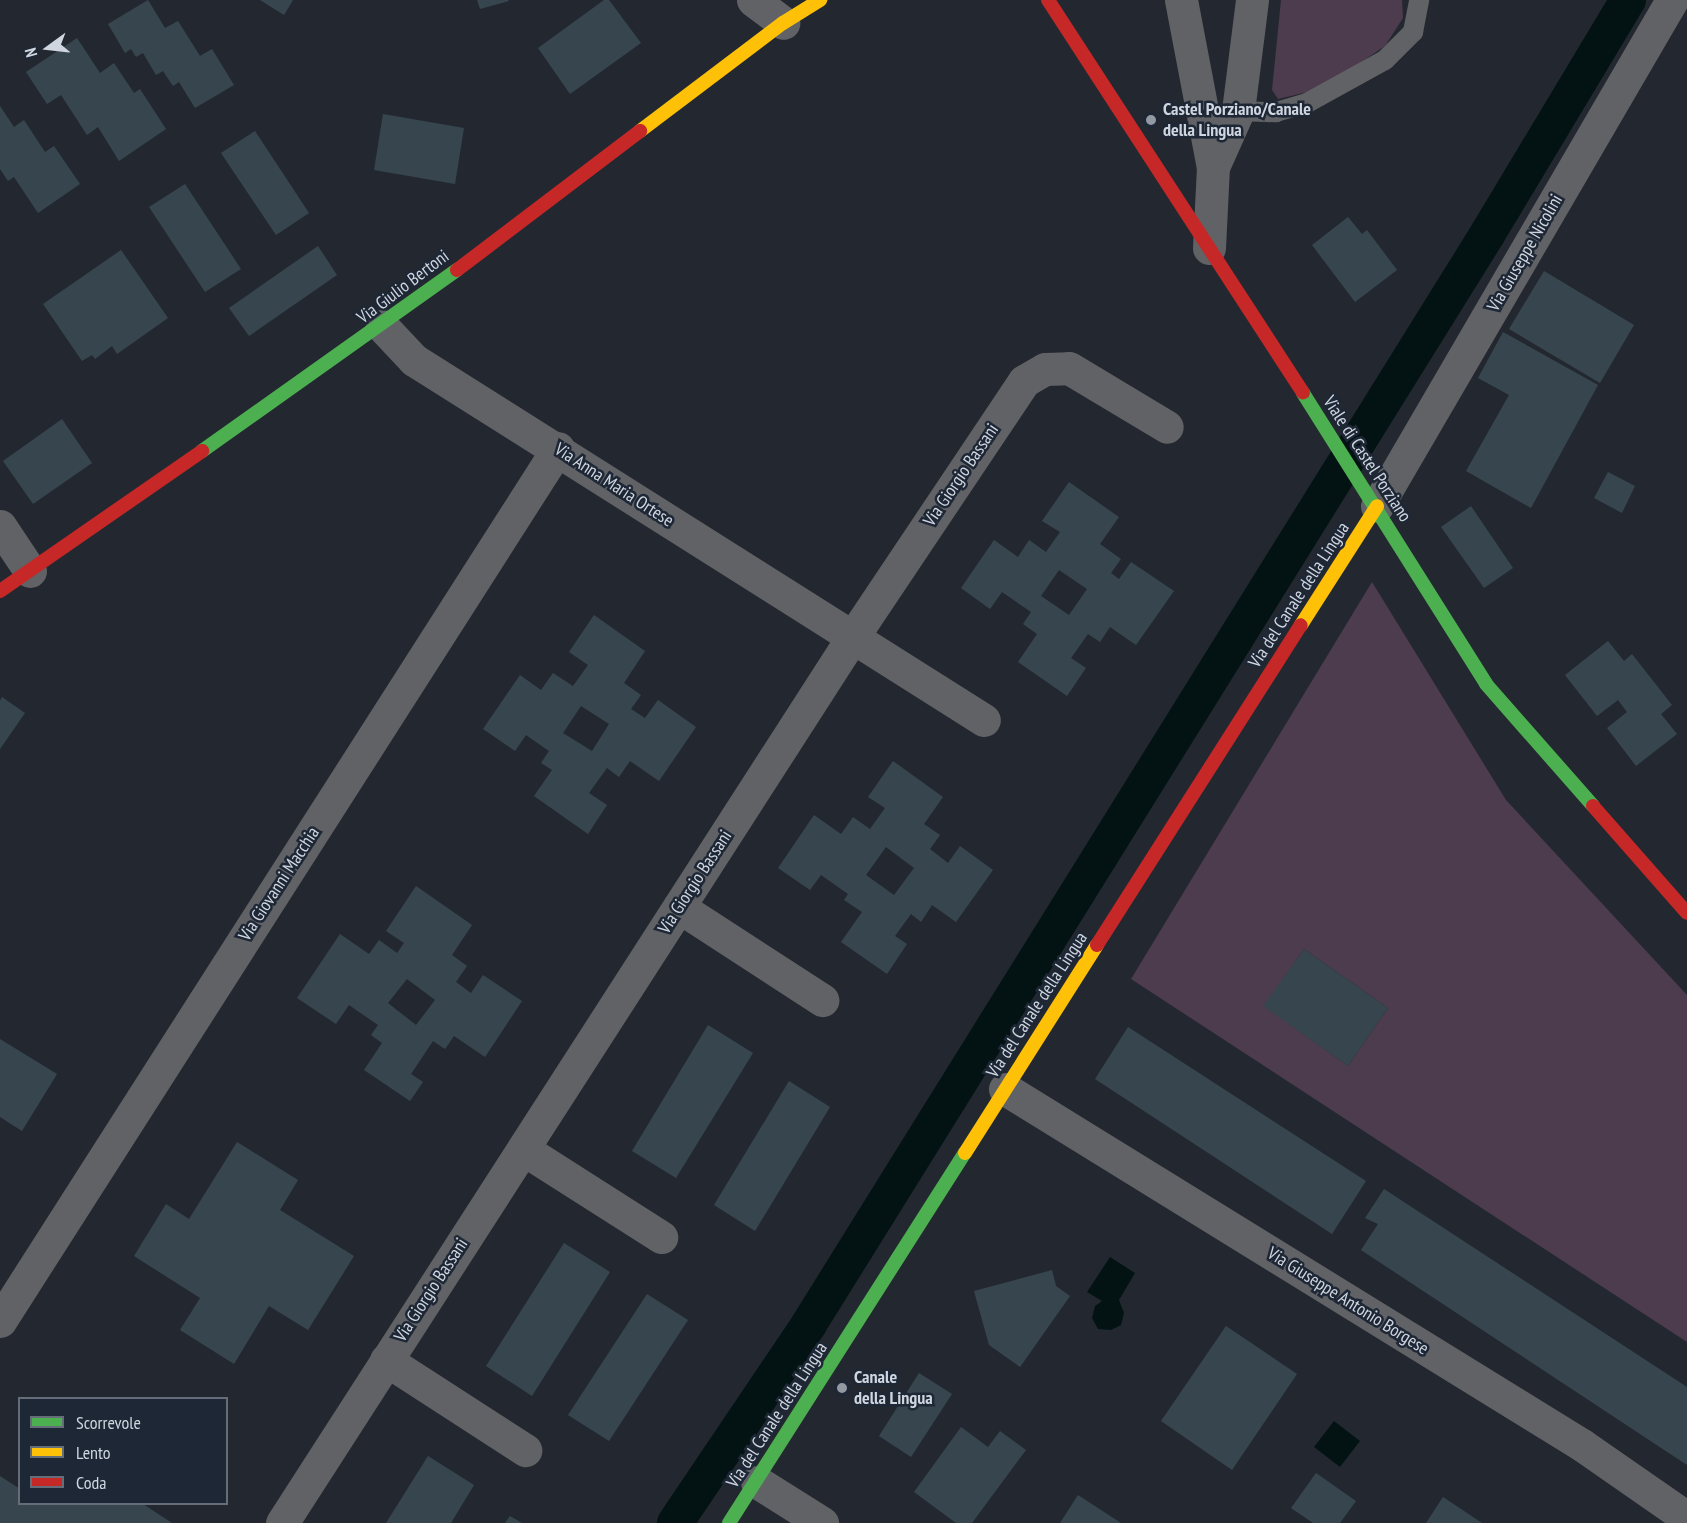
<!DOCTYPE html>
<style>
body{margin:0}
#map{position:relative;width:1687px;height:1523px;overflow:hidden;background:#232830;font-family:"PT Sans Narrow",sans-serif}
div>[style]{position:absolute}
.green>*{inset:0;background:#4d3b4e}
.water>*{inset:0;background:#031313}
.canal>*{height:36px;margin:-18px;padding:0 18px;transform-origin:18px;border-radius:18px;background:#031313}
.building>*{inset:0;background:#37464e}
.lane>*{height:20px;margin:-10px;padding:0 10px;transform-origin:10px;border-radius:10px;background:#616266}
.street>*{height:33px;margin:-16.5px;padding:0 16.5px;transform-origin:16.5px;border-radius:16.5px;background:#616266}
.fast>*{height:14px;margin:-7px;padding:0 7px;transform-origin:7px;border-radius:7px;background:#4caf50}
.slow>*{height:14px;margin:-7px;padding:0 7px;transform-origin:7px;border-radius:7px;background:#ffc107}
.jam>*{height:14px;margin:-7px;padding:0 7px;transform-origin:7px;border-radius:7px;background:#c62828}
.dots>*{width:16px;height:16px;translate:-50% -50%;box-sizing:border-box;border:3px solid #1e2735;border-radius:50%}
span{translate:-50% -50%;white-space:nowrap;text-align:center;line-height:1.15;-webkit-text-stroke:5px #1e2735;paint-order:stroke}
.poi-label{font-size:18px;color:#cfd6e0;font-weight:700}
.left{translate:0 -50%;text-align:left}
.street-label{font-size:18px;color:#cfd6e0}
.legend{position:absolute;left:18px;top:1397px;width:210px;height:108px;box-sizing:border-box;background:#1e2735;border:2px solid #656d79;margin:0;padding:8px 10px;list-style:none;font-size:18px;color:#cfd6e0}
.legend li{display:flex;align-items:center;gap:12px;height:30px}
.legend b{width:30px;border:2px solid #656d79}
.north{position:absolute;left:18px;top:18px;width:60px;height:60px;-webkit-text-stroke:4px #1e2735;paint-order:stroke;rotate:255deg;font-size:16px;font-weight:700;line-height:24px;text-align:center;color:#cfd6e0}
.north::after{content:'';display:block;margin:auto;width:21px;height:27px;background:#cfd6e0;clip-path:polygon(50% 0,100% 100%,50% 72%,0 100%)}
</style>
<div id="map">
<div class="green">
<div style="clip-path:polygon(1281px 0,1402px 0,1403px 18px,1385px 46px,1351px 69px,1308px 92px,1278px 99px,1272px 90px)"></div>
<div style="clip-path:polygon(evenodd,1372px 582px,1506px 800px,1687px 995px,1687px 1342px,1131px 979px,1372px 582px,1304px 949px,1388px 1008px,1348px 1066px,1264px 1006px,1304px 949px)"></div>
</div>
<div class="water">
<div style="clip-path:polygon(1110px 1257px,1135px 1273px,1119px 1300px,1124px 1313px,1121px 1325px,1111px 1330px,1098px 1329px,1092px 1318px,1095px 1306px,1102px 1301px,1087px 1292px)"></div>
<div style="clip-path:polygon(1334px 1421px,1360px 1441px,1340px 1467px,1314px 1447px)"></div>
</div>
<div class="canal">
<div style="left:675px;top:1523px;width:240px;rotate:-56deg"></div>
<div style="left:809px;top:1324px;width:1285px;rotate:-58.1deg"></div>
<div style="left:1488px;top:233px;width:272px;rotate:-59deg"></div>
</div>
<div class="building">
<div style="clip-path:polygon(148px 0,165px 28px,178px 21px,200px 56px,212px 49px,234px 85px,195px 108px,179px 82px,173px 86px,163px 71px,156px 75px,143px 53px,136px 57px,131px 49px,125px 53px,108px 24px)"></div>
<div style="clip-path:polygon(260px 0,293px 0,284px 15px)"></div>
<div style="clip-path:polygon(477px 0,508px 0,509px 1px,480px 9px)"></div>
<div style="clip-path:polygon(604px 0,609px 0,641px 43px,570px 94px,538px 48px)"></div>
<div style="clip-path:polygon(77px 38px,100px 73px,114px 63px,134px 93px,140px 89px,166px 129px,119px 161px,98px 127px,87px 135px,61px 95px,47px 104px,26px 72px)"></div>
<div style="clip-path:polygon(0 106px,14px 127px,24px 120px,45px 152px,54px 146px,80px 184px,38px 213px,14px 177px,8px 181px,0 169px)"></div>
<div style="clip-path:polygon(383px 114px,464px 128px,455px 184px,374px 170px)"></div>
<div style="clip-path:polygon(255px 131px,309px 213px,276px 235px,221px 153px)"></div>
<div style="clip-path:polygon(185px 184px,241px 269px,205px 292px,149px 207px)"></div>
<div style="clip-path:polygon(1348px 217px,1362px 234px,1367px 230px,1397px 270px,1355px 302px,1312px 245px)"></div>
<div style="clip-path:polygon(318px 246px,337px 275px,249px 336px,229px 308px)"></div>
<div style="clip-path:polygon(121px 250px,168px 318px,117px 354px,112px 346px,95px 359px,92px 355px,82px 361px,43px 304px)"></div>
<div style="clip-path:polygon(1544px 271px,1634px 325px,1600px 383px,1509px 329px)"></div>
<div style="clip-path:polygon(1503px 332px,1598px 385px,1531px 508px,1466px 471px,1509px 395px,1478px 378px)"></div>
<div style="clip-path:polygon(62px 419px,92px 463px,33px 504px,3px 461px)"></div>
<div style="clip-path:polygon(1608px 472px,1635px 486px,1622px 513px,1594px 498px)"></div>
<div style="clip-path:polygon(evenodd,1069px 482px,1119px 517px,1100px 544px,1121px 559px,1111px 573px,1119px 579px,1131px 562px,1174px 591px,1136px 645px,1110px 627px,1100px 642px,1088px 634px,1071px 658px,1086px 668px,1067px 696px,1018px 662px,1037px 634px,1023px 624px,1031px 612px,1002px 592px,990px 609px,961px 588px,994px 540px,1018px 557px,1029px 540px,1046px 552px,1060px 532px,1042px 521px,1069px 482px,1059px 570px,1087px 589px,1069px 615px,1041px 596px,1059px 570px)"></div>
<div style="clip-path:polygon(1471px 506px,1513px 568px,1484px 588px,1441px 527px)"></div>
<div style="clip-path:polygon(evenodd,594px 615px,645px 651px,624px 683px,641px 695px,631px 709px,645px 718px,658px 700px,696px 727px,659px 781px,630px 761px,619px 777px,607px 768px,589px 793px,607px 805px,588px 834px,534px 796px,552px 770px,541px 763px,549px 751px,526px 735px,515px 751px,483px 729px,520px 675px,541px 690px,553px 673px,573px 686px,588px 665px,569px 652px,594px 615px,581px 706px,609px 724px,592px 751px,563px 733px,581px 706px)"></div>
<div style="clip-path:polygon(1608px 641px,1624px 661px,1632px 654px,1672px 705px,1661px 714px,1677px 734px,1636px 766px,1607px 728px,1627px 712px,1618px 700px,1597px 716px,1565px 675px)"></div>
<div style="clip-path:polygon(2px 697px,25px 713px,0 749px,0 701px)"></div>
<div style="clip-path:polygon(evenodd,893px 761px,943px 797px,924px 824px,940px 835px,930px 849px,948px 863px,960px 846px,993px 870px,956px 922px,932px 905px,921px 922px,911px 914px,895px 936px,907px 944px,887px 974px,841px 942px,862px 912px,844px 900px,848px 894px,821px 875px,810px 890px,778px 868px,814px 815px,841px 834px,853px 817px,870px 829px,885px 808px,868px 797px,893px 761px,886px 847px,914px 868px,894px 895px,866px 875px,886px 847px)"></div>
<div style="clip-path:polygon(evenodd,416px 886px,472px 925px,452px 955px,467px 966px,456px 982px,471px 993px,483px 975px,522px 1001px,485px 1057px,454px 1036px,445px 1049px,433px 1041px,411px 1074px,423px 1082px,410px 1101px,364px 1070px,382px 1043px,371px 1035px,378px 1025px,349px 1005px,336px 1024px,297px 998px,340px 934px,369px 954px,379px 940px,397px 953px,404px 943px,386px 931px,416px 886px,407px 979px,435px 1000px,416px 1025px,388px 1003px,407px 979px)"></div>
<div style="clip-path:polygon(1304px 949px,1388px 1008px,1348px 1066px,1263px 1006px)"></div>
<div style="clip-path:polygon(708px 1025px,753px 1053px,676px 1178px,632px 1151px)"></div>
<div style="clip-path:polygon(1128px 1027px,1366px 1181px,1332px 1234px,1095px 1079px)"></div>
<div style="clip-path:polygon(0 1039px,57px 1074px,22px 1131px,0 1117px)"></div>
<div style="clip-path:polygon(789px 1081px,830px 1107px,755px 1231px,714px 1205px)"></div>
<div style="clip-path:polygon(237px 1142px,298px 1180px,280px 1210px,354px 1256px,308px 1330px,269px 1306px,234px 1364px,180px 1330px,200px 1298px,134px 1256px,166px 1204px,189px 1219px)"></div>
<div style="clip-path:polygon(1384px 1189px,1687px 1387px,1687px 1465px,1361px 1250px,1378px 1224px,1365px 1218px)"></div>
<div style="clip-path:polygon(564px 1243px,610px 1272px,532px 1396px,486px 1366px)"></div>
<div style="clip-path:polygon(1052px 1270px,1056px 1286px,1070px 1296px,1020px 1367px,989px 1345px,974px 1291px)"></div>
<div style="clip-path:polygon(647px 1294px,688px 1320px,609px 1441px,568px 1415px)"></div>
<div style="clip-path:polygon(1226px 1326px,1297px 1374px,1232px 1470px,1161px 1421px)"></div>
<div style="clip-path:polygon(919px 1373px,952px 1394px,911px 1457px,879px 1436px)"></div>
<div style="clip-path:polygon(961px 1427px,988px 1447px,1000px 1431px,1026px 1450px,972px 1523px,956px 1523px,914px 1492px)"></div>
<div style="clip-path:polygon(428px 1456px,474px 1485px,451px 1523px,386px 1523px)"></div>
<div style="clip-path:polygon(1316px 1473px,1356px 1501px,1340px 1523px,1313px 1523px,1291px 1508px)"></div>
<div style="clip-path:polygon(0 1476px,20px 1489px,20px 1504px,143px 1504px,172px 1523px,0 1523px)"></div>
<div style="clip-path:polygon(1078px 1495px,1121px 1523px,1060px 1523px)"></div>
<div style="clip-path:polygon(1443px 1497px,1482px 1523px,1426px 1523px)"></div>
<div style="clip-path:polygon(510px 1516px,522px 1523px,505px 1523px)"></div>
</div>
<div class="lane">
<div style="left:1238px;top:111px;width:38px;rotate:2deg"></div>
<div style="left:1276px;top:112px;width:32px;rotate:-16deg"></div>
<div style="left:1307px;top:103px;width:89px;rotate:-28.9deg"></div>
<div style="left:1385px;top:60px;width:40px;rotate:-45deg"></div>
<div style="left:1413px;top:32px;width:33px;rotate:-79deg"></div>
</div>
<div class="street">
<div style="left:753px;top:0;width:38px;rotate:37deg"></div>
<div style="left:1181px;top:0;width:170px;rotate:79.2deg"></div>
<div style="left:1209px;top:248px;width:81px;rotate:-87.2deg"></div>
<div style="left:1213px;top:167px;width:61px;rotate:-65.9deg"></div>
<div style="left:1238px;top:111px;width:112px;rotate:-82.8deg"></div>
<div style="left:382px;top:326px;width:47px;rotate:46.7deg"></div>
<div style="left:414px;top:360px;width:674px;rotate:32.28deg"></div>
<div style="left:1377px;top:506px;width:586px;rotate:-59.76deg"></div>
<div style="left:0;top:526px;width:54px;rotate:56.3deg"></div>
<div style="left:679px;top:907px;width:171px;rotate:33deg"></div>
<div style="left:1005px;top:1089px;width:678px;rotate:31.67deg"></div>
<div style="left:1582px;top:1445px;width:128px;rotate:34.8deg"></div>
<div style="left:523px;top:1149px;width:164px;rotate:32.5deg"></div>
<div style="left:0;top:1321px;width:1036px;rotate:-57.41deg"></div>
<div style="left:386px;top:1360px;width:166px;rotate:32.9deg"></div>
<div style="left:757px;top:1482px;width:77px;rotate:32.2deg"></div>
<div style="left:282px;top:1523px;width:1053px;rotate:-57.22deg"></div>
<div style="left:852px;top:638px;width:309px;rotate:-56.2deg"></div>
<div style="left:1024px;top:381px;width:24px;rotate:-30deg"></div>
<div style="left:1045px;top:369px;width:24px;rotate:-2deg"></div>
<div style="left:1069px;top:368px;width:114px;rotate:31deg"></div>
</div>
<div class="fast">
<div style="left:1303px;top:393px;width:344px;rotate:57.8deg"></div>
<div style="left:1486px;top:684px;width:162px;rotate:48.7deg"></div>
<div style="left:202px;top:451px;width:313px;rotate:-35.4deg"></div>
<div style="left:729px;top:1523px;width:439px;rotate:-57.5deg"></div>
</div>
<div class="slow">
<div style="left:640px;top:131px;width:179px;rotate:-37.1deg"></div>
<div style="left:783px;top:23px;width:44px;rotate:-31.9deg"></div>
<div style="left:1301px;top:625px;width:141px;rotate:-57.4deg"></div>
<div style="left:965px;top:1153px;width:246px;rotate:-57.6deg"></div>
</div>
<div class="jam">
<div style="left:1048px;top:0;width:468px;rotate:57deg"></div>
<div style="left:457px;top:270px;width:230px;rotate:-37.2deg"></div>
<div style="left:0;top:591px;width:246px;rotate:-34.7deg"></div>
<div style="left:1593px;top:806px;width:142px;rotate:48.7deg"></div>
<div style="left:1097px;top:945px;width:379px;rotate:-57.5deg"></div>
</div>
<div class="dots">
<div style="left:1151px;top:120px;background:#9399a2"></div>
<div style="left:842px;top:1388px;background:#9399a2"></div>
</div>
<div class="poi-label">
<span class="left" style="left:1163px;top:120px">Castel Porziano/Canale<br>della Lingua</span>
<span class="left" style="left:854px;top:1388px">Canale<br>della Lingua</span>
</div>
<div class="street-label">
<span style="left:1525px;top:253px;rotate:-60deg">Via Giuseppe Nicolini</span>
<span style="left:403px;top:287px;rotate:-37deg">Via Giulio Bertoni</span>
<span style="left:1367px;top:459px;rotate:57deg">Viale di Castel Porziano</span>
<span style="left:961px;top:475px;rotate:-56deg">Via Giorgio Bassani</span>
<span style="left:614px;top:485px;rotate:33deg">Via Anna Maria Ortese</span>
<span style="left:1299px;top:595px;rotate:-57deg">Via del Canale della Lingua</span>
<span style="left:695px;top:882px;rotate:-57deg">Via Giorgio Bassani</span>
<span style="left:279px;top:884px;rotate:-57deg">Via Giovanni Macchia</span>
<span style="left:1037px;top:1005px;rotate:-57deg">Via del Canale della Lingua</span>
<span style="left:431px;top:1290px;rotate:-57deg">Via Giorgio Bassani</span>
<span style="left:1348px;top:1301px;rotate:32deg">Via Giuseppe Antonio Borgese</span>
<span style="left:777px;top:1415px;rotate:-57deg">Via del Canale della Lingua</span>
</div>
<ul class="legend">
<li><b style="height:8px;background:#4caf50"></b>Scorrevole</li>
<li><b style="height:8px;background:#ffc107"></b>Lento</li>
<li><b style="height:8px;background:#c62828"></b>Coda</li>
</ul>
<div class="north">N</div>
</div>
